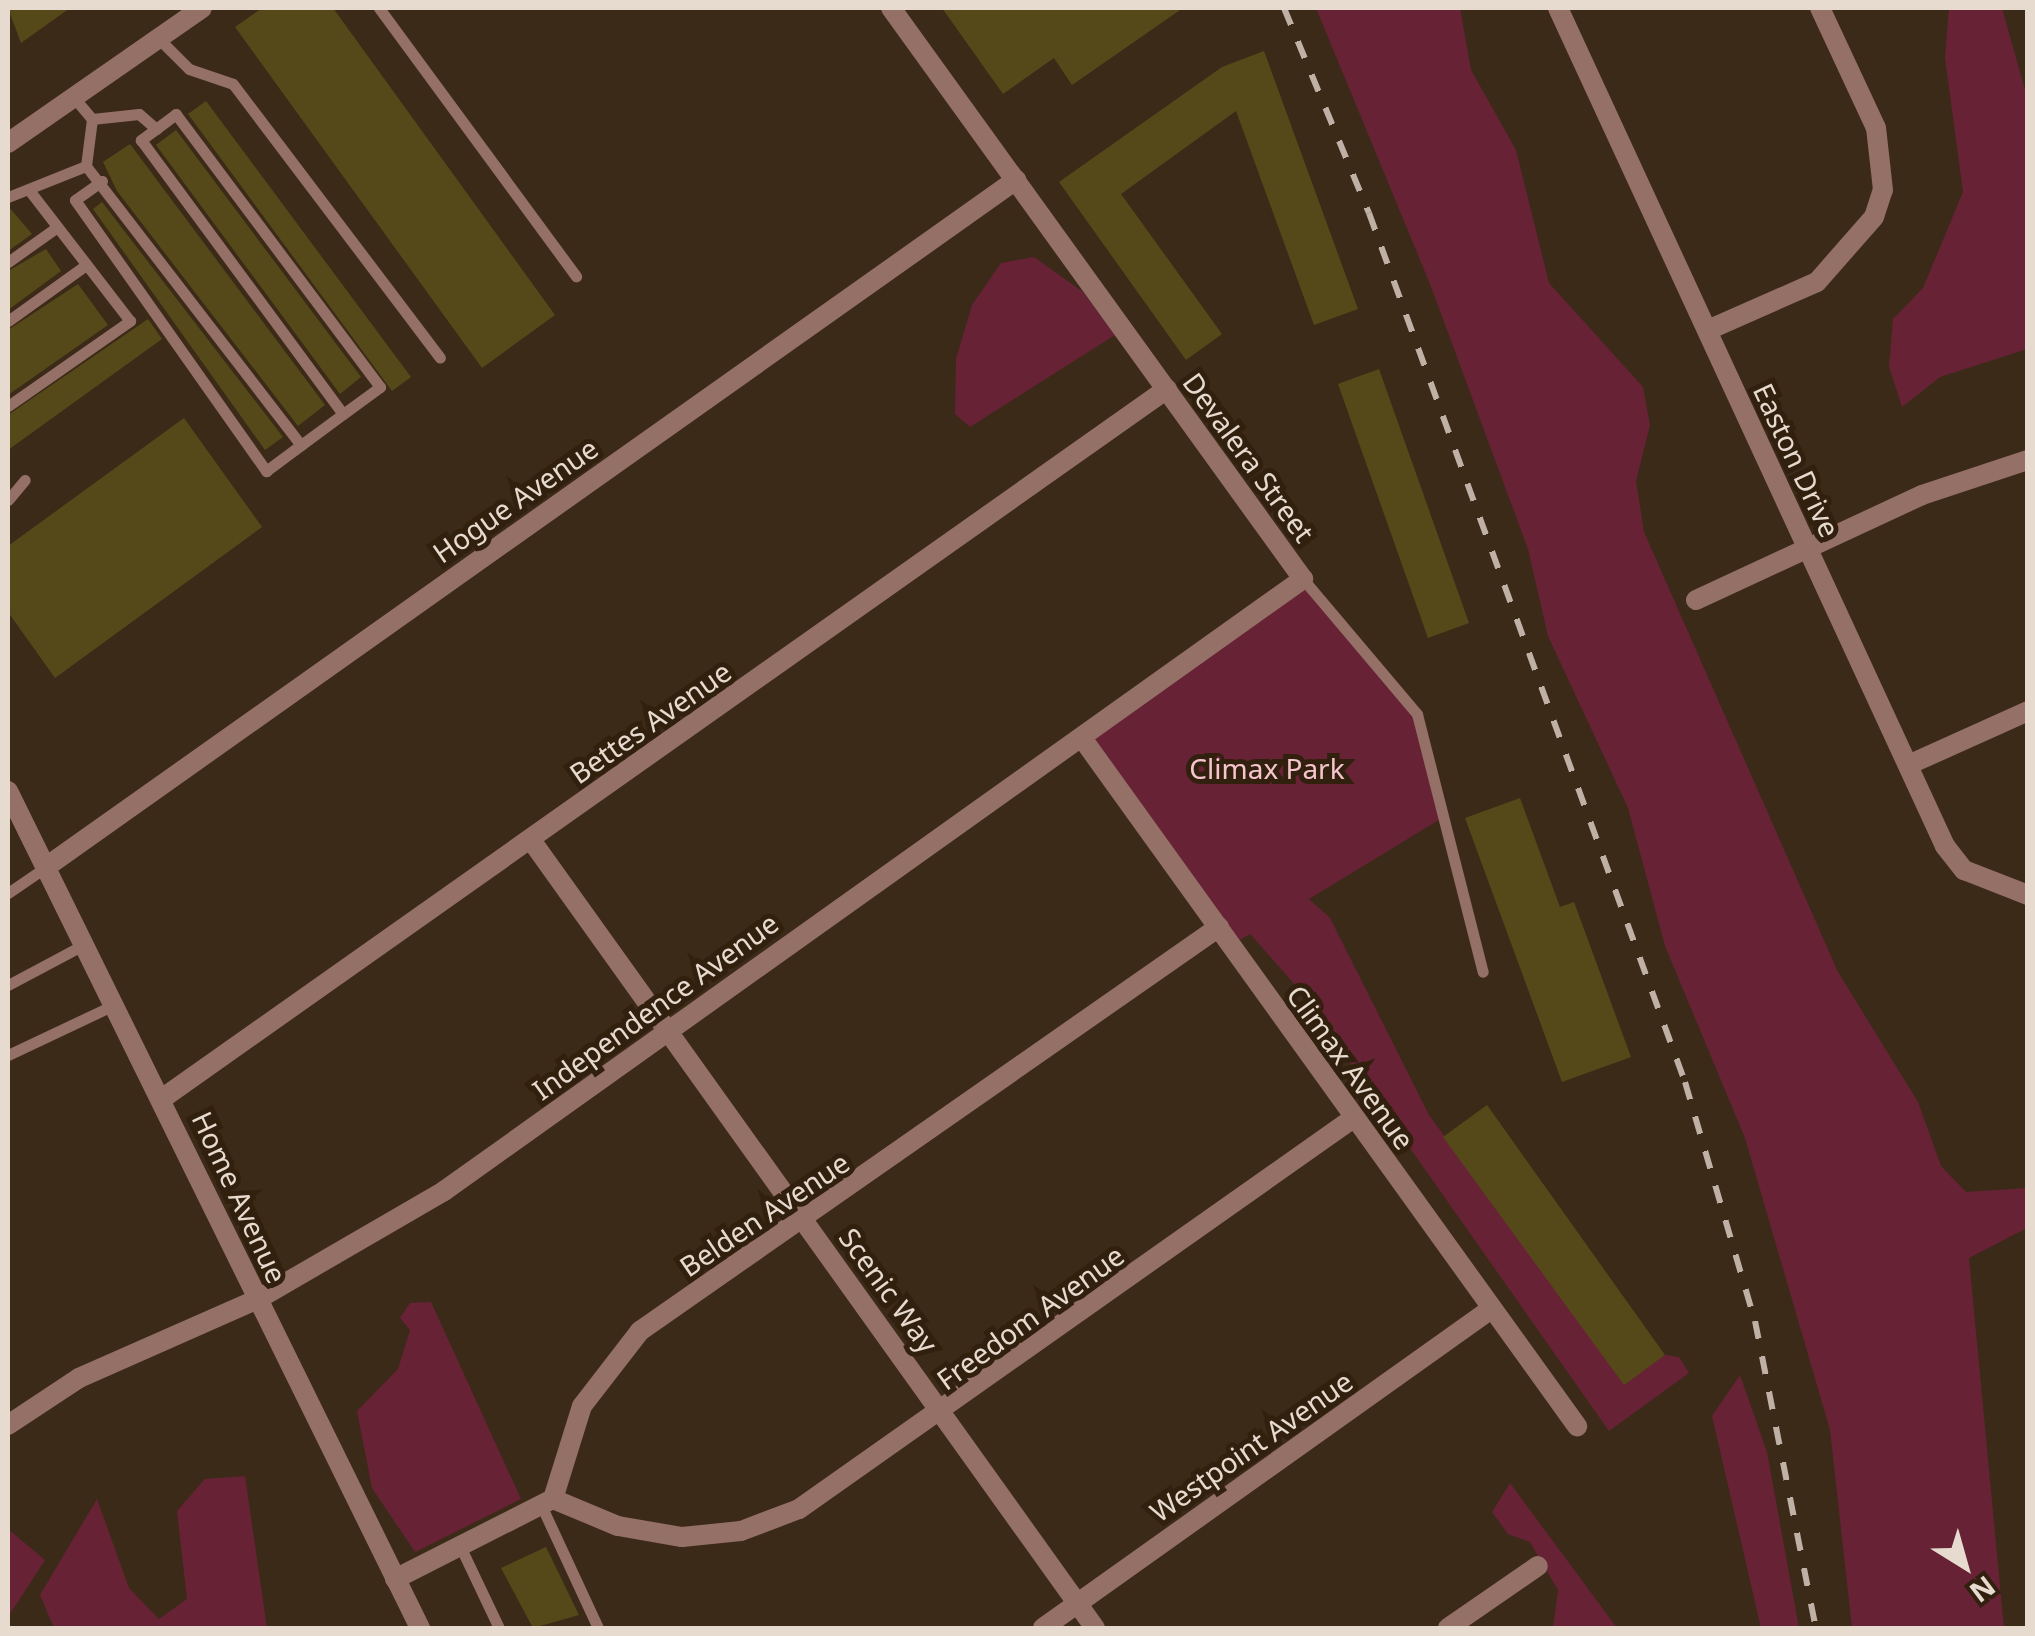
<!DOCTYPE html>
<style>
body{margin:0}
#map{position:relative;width:2035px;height:1636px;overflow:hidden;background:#3c2a18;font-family:"Noto Sans",sans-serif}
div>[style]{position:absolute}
.green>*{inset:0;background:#672236}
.building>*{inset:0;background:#55491a}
.service>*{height:11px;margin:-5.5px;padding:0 5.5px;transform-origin:5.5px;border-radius:5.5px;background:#957066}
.minor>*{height:20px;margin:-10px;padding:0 10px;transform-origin:10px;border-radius:10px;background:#957066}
.tertiary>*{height:20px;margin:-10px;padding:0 10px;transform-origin:10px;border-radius:10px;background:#957066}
.rail>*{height:6px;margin-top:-3px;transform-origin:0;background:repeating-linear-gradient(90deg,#bfb1a5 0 18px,transparent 0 36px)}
span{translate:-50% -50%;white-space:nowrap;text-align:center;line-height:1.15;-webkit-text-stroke:10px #32200e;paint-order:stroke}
.street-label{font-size:28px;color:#e7dbd0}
.park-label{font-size:28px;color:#f5c4cd}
.frame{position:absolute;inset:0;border:10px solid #e7dbd0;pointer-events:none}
.north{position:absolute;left:1915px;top:1516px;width:100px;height:100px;-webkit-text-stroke:8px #32200e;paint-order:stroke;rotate:143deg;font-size:28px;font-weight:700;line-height:40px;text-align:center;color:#e7dbd0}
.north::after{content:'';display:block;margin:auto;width:35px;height:45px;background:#e7dbd0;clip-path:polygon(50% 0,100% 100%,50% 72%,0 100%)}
</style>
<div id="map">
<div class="green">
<div style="clip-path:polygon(1316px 8px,1460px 8px,1471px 70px,1516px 150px,1549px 283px,1643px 387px,1650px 425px,1636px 481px,1644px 532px,1838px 972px,1918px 1102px,1941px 1166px,1966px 1192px,2027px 1188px,2027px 1228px,1969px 1258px,2004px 1628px,1852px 1628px,1830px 1430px,1745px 1138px,1665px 946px,1628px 808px,1548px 636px,1528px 549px,1430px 284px)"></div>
<div style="clip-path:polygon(1949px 8px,2002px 8px,2027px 97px,2027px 349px,1940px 377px,1902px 407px,1889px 367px,1893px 319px,1923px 288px,1963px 192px,1945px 58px)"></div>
<div style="clip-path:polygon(1034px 257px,1083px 292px,1115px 335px,970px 427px,955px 414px,956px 359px,972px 305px,1001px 263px)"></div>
<div style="clip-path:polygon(1303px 579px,1417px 714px,1442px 818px,1309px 899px,1330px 918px,1429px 1115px,1624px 1384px,1665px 1355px,1679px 1357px,1689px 1373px,1609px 1431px,1296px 986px,1250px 934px,1231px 945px,1082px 738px)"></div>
<div style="clip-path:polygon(431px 1302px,521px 1499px,415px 1552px,372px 1488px,357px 1411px,398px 1369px,410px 1330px,400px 1318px,410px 1303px)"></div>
<div style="clip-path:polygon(1740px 1375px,1767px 1452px,1799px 1628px,1761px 1628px,1712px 1416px)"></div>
<div style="clip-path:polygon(245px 1476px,267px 1628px,54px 1628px,40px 1595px,97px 1499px,129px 1588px,159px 1619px,187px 1599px,177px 1511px,205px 1479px)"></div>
<div style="clip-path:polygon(1510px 1483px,1617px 1628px,1553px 1628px,1558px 1590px,1530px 1542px,1508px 1534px,1492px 1512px)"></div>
<div style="clip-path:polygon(8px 1529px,45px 1560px,8px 1617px)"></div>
</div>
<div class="building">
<div style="clip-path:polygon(8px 8px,70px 8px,21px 43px)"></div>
<div style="clip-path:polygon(262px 8px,333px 8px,555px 315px,482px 368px,235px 27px)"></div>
<div style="clip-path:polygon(942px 8px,1183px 8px,1072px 85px,1054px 58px,1003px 94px)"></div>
<div style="clip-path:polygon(1264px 51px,1358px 309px,1314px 325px,1236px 111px,1121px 194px,1222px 334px,1186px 360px,1059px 182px,1222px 67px)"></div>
<div style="clip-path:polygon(206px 101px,411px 377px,392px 391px,188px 114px)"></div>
<div style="clip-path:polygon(176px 130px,361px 377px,340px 394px,156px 145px)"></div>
<div style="clip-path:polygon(130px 144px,325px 405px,298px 426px,117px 191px,103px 162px)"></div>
<div style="clip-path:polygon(102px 202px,283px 437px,265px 450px,93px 209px)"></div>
<div style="clip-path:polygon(8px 206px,32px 234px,8px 251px)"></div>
<div style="clip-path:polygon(46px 249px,61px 271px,8px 310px,8px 271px)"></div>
<div style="clip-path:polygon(78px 284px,108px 325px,8px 395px,8px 330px)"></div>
<div style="clip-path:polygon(148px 319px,162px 339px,8px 450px,8px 415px)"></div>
<div style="clip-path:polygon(1379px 369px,1469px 623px,1428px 638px,1338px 384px)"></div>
<div style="clip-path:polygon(184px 418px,262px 527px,55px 678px,8px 612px,8px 546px)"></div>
<div style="clip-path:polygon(1520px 798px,1560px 907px,1574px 902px,1631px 1057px,1562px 1082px,1465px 818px)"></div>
<div style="clip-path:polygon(1487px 1105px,1665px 1355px,1624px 1385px,1443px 1137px)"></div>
<div style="clip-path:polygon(546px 1547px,579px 1615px,533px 1628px,501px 1568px)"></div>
</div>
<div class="service">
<div style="left:379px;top:8px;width:333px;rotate:53.7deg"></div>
<div style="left:159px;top:39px;width:42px;rotate:45deg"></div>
<div style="left:189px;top:69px;width:46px;rotate:18.8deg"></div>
<div style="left:233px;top:84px;width:343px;rotate:52.9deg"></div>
<div style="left:76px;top:100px;width:25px;rotate:50deg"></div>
<div style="left:92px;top:119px;width:47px;rotate:97.3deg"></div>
<div style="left:92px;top:119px;width:47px;rotate:-6.1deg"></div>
<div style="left:139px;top:114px;width:23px;rotate:41deg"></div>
<div style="left:86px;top:166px;width:352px;rotate:52.4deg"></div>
<div style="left:301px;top:445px;width:52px;rotate:-36.4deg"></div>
<div style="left:343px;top:414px;width:46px;rotate:-36.1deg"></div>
<div style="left:380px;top:387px;width:341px;rotate:-126.8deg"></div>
<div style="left:176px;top:114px;width:44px;rotate:143.4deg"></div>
<div style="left:141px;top:140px;width:340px;rotate:53.6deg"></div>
<div style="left:102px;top:181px;width:33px;rotate:145deg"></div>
<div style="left:75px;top:200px;width:332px;rotate:54.8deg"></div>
<div style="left:266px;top:471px;width:44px;rotate:-36.6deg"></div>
<div style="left:8px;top:197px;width:84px;rotate:-21.7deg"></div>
<div style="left:8px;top:262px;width:60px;rotate:-35.5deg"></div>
<div style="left:8px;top:321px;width:96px;rotate:-35.7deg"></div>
<div style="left:8px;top:406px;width:149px;rotate:-34.9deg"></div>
<div style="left:130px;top:321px;width:165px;rotate:-127.6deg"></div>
<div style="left:8px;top:500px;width:26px;rotate:-50deg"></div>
<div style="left:1303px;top:579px;width:177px;rotate:49.8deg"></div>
<div style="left:1417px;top:714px;width:266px;rotate:75.7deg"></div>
<div style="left:8px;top:893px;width:46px;rotate:-34.4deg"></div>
<div style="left:8px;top:985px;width:87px;rotate:-28deg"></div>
<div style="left:8px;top:1055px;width:119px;rotate:-25.3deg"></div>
<div style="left:541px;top:1505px;width:136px;rotate:65.1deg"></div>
<div style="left:460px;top:1546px;width:91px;rotate:64.6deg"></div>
</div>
<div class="minor">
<div style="left:1558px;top:8px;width:923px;rotate:65.21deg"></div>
<div style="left:1945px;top:846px;width:31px;rotate:52deg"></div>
<div style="left:1964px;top:870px;width:69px;rotate:21.3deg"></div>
<div style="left:8px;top:143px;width:236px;rotate:-34.8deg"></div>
<div style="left:1708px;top:330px;width:119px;rotate:-23.8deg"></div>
<div style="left:1817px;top:282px;width:86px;rotate:-48.8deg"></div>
<div style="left:1874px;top:217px;width:28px;rotate:-72deg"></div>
<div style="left:1883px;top:190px;width:62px;rotate:-96.4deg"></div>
<div style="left:1876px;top:128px;width:132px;rotate:-115deg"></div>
<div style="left:1696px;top:600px;width:249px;rotate:-24.9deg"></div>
<div style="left:1922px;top:495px;width:112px;rotate:-18.3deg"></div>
<div style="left:1082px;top:738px;width:848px;rotate:54.27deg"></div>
<div style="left:1908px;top:765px;width:132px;rotate:-24.2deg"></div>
<div style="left:531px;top:840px;width:969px;rotate:54.41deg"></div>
<div style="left:46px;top:867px;width:1189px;rotate:-35.31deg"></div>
<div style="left:163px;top:1098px;width:1229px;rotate:-35.23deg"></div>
<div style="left:258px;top:1299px;width:215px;rotate:-30.1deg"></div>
<div style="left:444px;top:1191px;width:1055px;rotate:-35.47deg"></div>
<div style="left:1303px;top:579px;width:704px;rotate:-125.81deg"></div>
<div style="left:553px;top:1499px;width:70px;rotate:22.6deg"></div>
<div style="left:618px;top:1526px;width:65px;rotate:9.8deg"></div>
<div style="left:682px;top:1537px;width:59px;rotate:-5.8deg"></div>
<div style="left:741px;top:1531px;width:62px;rotate:-20.8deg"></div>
<div style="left:799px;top:1509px;width:677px;rotate:-35.19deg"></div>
<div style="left:395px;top:1579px;width:177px;rotate:-26.9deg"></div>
<div style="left:553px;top:1499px;width:97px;rotate:-72.7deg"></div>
<div style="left:582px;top:1406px;width:95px;rotate:-52.3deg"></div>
<div style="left:640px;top:1331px;width:706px;rotate:-34.91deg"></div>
<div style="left:1043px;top:1628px;width:550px;rotate:-35.45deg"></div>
<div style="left:1448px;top:1628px;width:109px;rotate:-34.6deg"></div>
</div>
<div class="tertiary">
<div style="left:8px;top:791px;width:933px;rotate:63.79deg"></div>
<div style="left:8px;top:1425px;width:85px;rotate:-33.5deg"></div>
<div style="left:79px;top:1378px;width:196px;rotate:-23.8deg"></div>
</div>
<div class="rail">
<div style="left:1284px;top:8px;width:222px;rotate:67.5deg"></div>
<div style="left:1369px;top:213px;width:925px;rotate:70.02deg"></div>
<div style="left:1685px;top:1082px;width:249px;rotate:73.7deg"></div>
<div style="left:1755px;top:1321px;width:313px;rotate:78.8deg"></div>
</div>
<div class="street-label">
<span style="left:1249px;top:457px;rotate:54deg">Devalera Street</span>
<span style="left:1797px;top:460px;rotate:65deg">Easton Drive</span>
<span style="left:515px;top:500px;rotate:-35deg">Hogue Avenue</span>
<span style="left:650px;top:722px;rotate:-35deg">Bettes Avenue</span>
<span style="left:655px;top:1006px;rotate:-36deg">Independence Avenue</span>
<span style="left:1351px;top:1067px;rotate:54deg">Climax Avenue</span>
<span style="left:240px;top:1197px;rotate:65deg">Home Avenue</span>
<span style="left:764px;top:1214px;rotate:-34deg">Belden Avenue</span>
<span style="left:889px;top:1290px;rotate:54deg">Scenic Way</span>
<span style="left:1030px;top:1317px;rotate:-36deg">Freedom Avenue</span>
<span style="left:1251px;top:1446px;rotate:-35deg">Westpoint Avenue</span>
</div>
<div class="park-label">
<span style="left:1267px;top:768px">Climax Park</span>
</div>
<div class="frame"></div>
<div class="north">N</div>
</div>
